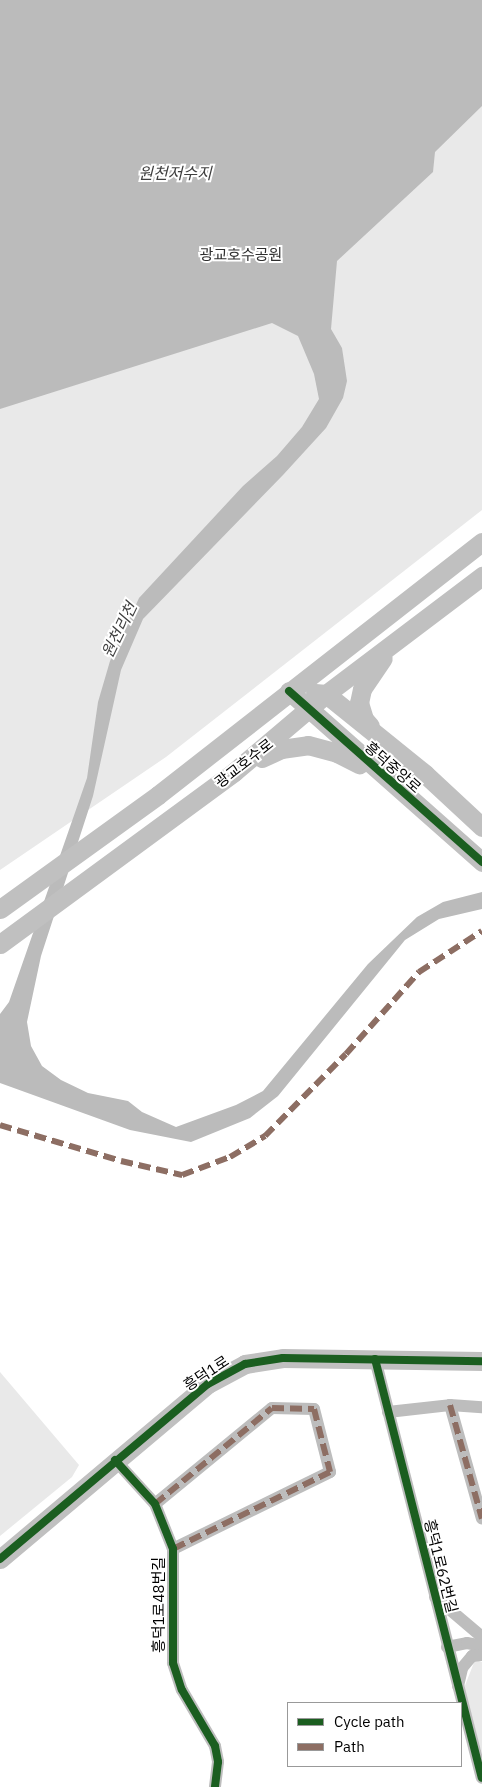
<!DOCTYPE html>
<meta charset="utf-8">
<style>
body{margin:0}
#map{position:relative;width:482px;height:1787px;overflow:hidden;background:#fff;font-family:"IBM Plex Sans","Noto Sans KR",sans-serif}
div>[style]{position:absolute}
.green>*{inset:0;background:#e9e9e9}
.water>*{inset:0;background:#bbb}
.street>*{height:12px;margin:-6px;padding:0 6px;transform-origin:6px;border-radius:6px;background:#bdbdbd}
.secondary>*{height:19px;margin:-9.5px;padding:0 9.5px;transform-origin:9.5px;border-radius:9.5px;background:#c0c0c0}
.quiet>*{height:6px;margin-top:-3px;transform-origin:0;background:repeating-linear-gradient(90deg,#8d6e63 0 12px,transparent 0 18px)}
.cycleway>*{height:8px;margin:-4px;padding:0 4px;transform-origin:4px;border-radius:4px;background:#1b5e20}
span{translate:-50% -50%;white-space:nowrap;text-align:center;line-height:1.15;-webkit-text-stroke:4px #fff;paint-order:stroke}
.park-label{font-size:15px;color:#2e2e2e}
.street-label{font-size:15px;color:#000}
.water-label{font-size:16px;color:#3f3f3f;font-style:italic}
.legend{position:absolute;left:287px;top:1702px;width:175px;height:65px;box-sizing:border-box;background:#fff;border:1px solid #999;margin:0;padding:6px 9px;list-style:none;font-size:15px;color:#000}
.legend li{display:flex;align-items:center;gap:10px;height:25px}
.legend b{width:25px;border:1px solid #999}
</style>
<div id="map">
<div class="green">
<div style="clip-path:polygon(0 0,482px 0,482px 510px,166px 757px,0 870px)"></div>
<div style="clip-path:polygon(0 1372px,79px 1465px,72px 1477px,0 1536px)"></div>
<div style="clip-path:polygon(475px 1660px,482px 1662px,482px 1754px,464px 1688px)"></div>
</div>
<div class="water">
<div style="clip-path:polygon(0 0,482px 0,482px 106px,435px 152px,433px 172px,337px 261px,331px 329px,342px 348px,347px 381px,343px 398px,326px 428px,283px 475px,143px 619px,121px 670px,93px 796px,41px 956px,27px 1022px,31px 1046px,42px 1066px,61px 1080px,88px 1093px,128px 1101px,142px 1112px,176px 1127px,236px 1105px,263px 1091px,368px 964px,417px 917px,443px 902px,482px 892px,482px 909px,439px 919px,405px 940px,278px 1096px,250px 1118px,191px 1142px,130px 1130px,0 1083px,0 1014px,9px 1002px,87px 778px,98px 702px,110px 661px,139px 598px,243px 486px,277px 456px,302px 427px,319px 399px,314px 374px,298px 336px,272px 323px,0 409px)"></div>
</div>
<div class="street">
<div style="left:375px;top:1359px;width:432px;rotate:75.7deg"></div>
<div style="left:450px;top:1405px;width:118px;rotate:74.3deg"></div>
<div style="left:388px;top:1412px;width:62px;rotate:-6.4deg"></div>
<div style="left:450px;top:1405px;width:32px;rotate:4deg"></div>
<div style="left:115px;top:1460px;width:59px;rotate:47.7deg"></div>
<div style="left:155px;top:1504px;width:48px;rotate:68.2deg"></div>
<div style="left:173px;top:1549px;width:114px;rotate:90deg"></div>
<div style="left:173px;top:1663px;width:28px;rotate:72deg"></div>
<div style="left:182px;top:1690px;width:65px;rotate:59.5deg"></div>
<div style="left:215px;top:1746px;width:16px;rotate:79deg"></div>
<div style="left:218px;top:1762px;width:25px;rotate:97deg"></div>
<div style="left:155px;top:1504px;width:151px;rotate:-39.4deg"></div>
<div style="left:272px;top:1408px;width:42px;rotate:1.4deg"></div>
<div style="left:314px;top:1409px;width:65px;rotate:75.7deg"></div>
<div style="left:330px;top:1472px;width:175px;rotate:153.9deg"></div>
<div style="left:435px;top:1597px;width:62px;rotate:40.4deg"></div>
<div style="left:447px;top:1647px;width:20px;rotate:-11deg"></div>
<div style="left:467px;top:1643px;width:15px;rotate:11deg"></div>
<div style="left:458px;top:1686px;width:18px;rotate:-77deg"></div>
<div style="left:462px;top:1668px;width:16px;rotate:-50deg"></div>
<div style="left:472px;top:1656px;width:10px;rotate:-6deg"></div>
</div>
<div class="secondary">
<div style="left:289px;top:691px;width:258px;rotate:41.5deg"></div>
<div style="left:315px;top:693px;width:11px;rotate:5deg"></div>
<div style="left:326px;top:694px;width:127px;rotate:38.9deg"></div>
<div style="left:425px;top:774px;width:78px;rotate:42.9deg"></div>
<div style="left:370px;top:726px;width:9px;rotate:-131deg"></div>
<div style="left:364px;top:719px;width:17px;rotate:-107deg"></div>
<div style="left:359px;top:703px;width:14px;rotate:-78deg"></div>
<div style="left:362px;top:689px;width:37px;rotate:-56deg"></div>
<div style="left:262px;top:758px;width:21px;rotate:-25deg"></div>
<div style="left:281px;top:749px;width:27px;rotate:-8deg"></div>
<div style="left:308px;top:745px;width:30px;rotate:15deg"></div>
<div style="left:337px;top:753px;width:25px;rotate:27deg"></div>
<div style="left:0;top:909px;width:195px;rotate:-35.8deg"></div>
<div style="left:158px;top:795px;width:411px;rotate:-38deg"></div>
<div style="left:0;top:944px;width:290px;rotate:-36.3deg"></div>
<div style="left:234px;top:772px;width:121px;rotate:-40.3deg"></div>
<div style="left:326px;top:694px;width:196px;rotate:-37.1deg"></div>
<div style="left:0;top:1559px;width:272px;rotate:-40.1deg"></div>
<div style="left:208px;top:1384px;width:42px;rotate:-28.4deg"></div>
<div style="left:245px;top:1364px;width:38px;rotate:-9deg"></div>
<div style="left:283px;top:1358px;width:199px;rotate:0.9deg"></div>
</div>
<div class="quiet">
<div style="left:0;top:1125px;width:126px;rotate:16.6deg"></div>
<div style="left:121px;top:1161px;width:63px;rotate:12.9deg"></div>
<div style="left:182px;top:1175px;width:51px;rotate:-20.6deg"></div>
<div style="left:230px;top:1157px;width:41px;rotate:-31deg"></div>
<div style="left:265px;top:1136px;width:115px;rotate:-45.4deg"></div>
<div style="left:346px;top:1054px;width:110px;rotate:-48.3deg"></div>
<div style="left:419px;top:972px;width:75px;rotate:-33.1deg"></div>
<div style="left:450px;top:1405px;width:118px;rotate:74.3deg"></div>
<div style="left:155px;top:1504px;width:151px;rotate:-39.4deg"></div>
<div style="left:272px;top:1408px;width:42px;rotate:1.4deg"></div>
<div style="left:314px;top:1409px;width:65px;rotate:75.7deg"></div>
<div style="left:330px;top:1472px;width:175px;rotate:153.9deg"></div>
</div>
<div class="cycleway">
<div style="left:289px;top:691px;width:258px;rotate:41.5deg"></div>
<div style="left:375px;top:1359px;width:432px;rotate:75.7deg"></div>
<div style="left:115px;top:1460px;width:59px;rotate:47.7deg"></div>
<div style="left:155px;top:1504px;width:48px;rotate:68.2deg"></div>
<div style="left:173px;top:1549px;width:114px;rotate:90deg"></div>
<div style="left:173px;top:1663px;width:28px;rotate:72deg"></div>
<div style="left:182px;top:1690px;width:65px;rotate:59.5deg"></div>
<div style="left:215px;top:1746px;width:16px;rotate:79deg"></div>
<div style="left:218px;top:1762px;width:25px;rotate:97deg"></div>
<div style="left:0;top:1559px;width:272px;rotate:-40.1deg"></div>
<div style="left:208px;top:1384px;width:42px;rotate:-28.4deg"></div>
<div style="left:245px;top:1364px;width:38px;rotate:-9deg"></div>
<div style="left:283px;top:1358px;width:199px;rotate:0.9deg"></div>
</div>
<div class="park-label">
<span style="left:241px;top:255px">광교호수공원</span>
</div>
<div class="street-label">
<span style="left:244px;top:763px;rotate:-38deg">광교호수로</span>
<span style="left:393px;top:767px;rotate:41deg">흥덕중앙로</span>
<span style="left:206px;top:1373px;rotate:-33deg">흥덕1로</span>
<span style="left:441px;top:1566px;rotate:76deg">흥덕1로62번길</span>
<span style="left:159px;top:1605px;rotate:-90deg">흥덕1로48번길</span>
</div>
<div class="water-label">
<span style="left:175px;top:173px">원천저수지</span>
<span style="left:119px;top:630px;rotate:-64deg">원천리천</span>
</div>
<ul class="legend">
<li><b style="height:6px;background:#1b5e20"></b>Cycle path</li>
<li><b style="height:6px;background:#8d6e63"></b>Path</li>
</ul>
</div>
